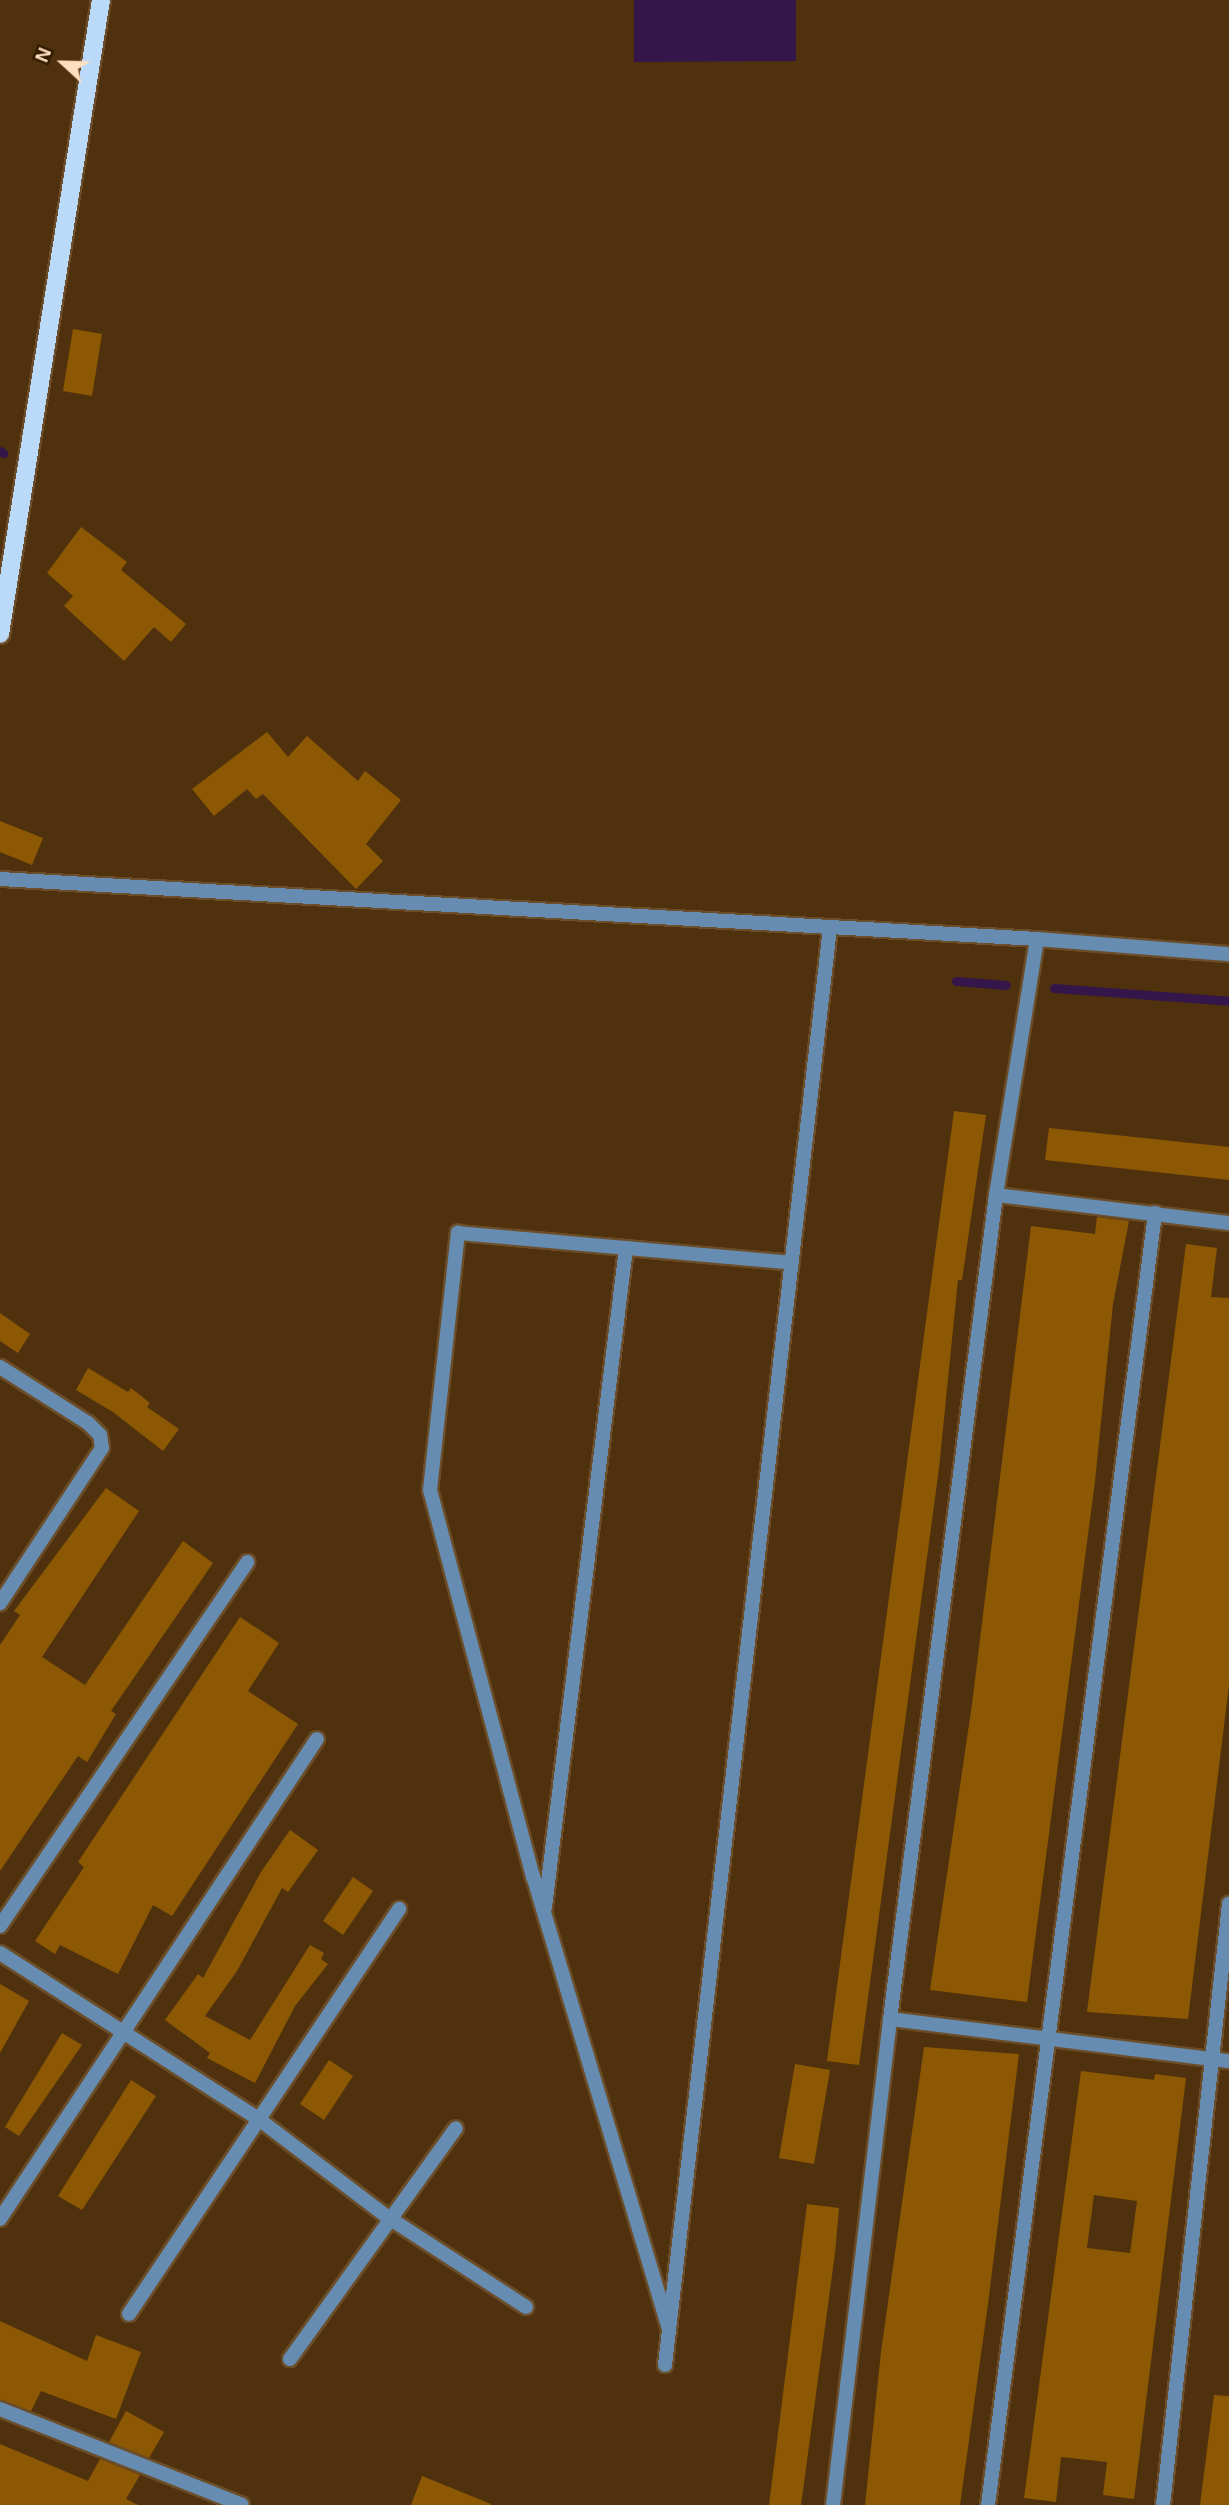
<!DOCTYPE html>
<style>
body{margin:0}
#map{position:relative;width:1229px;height:2505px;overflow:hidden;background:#4f320d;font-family:Arial,sans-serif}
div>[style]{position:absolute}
.water>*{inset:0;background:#35164a}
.stream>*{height:9px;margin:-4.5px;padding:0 4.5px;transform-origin:4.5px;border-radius:4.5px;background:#35164a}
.building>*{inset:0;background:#8d5804}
.roads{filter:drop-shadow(2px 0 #6b4e29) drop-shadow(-2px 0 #6b4e29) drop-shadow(0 2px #6b4e29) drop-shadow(0 -2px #6b4e29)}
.minor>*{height:14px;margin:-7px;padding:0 7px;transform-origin:7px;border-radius:7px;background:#668cb1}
.primary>*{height:18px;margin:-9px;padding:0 9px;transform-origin:9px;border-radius:9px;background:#bbd9f8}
span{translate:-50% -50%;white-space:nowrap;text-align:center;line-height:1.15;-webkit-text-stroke:5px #311b00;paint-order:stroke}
.north{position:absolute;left:28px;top:28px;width:70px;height:70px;-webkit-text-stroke:5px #311b00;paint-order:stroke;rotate:292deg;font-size:19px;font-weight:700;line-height:28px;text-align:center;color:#fedfbf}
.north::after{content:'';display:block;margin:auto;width:24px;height:32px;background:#fedfbf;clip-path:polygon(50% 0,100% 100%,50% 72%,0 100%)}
</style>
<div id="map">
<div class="water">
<div style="clip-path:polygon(634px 0,796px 0,796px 61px,634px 62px)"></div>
</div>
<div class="stream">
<div style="left:0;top:451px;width:4px;rotate:34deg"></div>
<div style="left:956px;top:981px;width:50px;rotate:4.6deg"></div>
<div style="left:1054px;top:988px;width:175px;rotate:4.2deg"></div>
</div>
<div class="building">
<div style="clip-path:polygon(73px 329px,102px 334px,92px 396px,63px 391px)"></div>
<div style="clip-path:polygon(81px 527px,127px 562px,121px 570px,186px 624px,171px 642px,154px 627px,124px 661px,64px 606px,73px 596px,47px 573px)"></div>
<div style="clip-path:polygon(267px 732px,288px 757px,307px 736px,358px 781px,365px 771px,401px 800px,366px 844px,383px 861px,356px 889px,263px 794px,256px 799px,247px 789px,214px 816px,192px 789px)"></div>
<div style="clip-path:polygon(0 821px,43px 838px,32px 865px,0 852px)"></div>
<div style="clip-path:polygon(954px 1111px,986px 1115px,962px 1280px,958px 1280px,939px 1468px,859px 2065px,827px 2061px)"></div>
<div style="clip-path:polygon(1049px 1128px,1229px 1147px,1229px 1180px,1045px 1160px)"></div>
<div style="clip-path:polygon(1097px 1217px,1129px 1221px,1113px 1304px,1095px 1481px,1027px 2002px,930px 1990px,972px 1704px,1031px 1226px,1095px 1234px)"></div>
<div style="clip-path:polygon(1186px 1244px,1217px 1248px,1211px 1297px,1229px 1298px,1229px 1685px,1188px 2019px,1087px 2012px)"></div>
<div style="clip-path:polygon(0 1313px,30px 1334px,18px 1353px,0 1341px)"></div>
<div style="clip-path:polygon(88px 1368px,128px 1392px,131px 1388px,150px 1403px,147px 1407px,179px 1429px,163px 1451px,113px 1412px,76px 1390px)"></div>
<div style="clip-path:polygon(106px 1488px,139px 1511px,42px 1657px,85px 1685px,183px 1541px,213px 1563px,111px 1711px,116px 1714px,87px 1762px,78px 1756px,0 1871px,0 1645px,20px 1615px,14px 1611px)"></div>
<div style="clip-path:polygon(240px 1617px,279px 1643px,248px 1691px,298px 1724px,172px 1916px,153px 1905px,118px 1974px,60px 1945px,55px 1954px,35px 1941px,84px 1867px,78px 1862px)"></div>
<div style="clip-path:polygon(290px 1830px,318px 1850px,288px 1892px,282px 1888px,237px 1971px,205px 2016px,250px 2040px,310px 1945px,324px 1953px,321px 1959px,328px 1964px,295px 2006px,255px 2083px,207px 2058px,210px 2053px,165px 2020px,198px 1974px,203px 1978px,261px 1872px)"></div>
<div style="clip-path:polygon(353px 1877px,373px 1891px,343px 1935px,323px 1921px)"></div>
<div style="clip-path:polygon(0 1984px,29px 2001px,0 2053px)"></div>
<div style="clip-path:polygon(62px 2033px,82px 2045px,19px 2136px,5px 2127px)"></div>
<div style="clip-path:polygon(924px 2047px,1019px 2054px,988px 2304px,960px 2505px,865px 2505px,881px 2352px)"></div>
<div style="clip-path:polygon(329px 2060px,353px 2076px,324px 2120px,300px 2104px)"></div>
<div style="clip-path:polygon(795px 2064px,830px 2070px,814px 2164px,779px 2158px)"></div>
<div style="clip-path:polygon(evenodd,1081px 2071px,1154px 2080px,1155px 2074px,1186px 2078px,1134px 2499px,1103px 2495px,1107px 2462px,1061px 2457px,1056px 2502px,1024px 2498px,1081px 2071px,1094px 2195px,1137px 2201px,1130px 2253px,1087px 2248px,1094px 2195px)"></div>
<div style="clip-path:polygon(131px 2080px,156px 2096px,82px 2210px,58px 2196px)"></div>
<div style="clip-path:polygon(807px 2204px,839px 2208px,835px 2253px,801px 2505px,769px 2505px)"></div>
<div style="clip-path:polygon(0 2321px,87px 2361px,96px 2335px,141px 2352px,116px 2419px,41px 2391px,31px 2411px,0 2400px)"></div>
<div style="clip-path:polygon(1214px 2395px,1229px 2396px,1229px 2505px,1200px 2505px)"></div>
<div style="clip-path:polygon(126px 2411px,164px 2432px,149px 2458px,109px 2442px)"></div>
<div style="clip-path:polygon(0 2444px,88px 2481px,100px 2459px,140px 2475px,126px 2499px,138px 2505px,0 2505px)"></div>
<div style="clip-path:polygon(422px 2476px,491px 2504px,491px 2505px,411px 2505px)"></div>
</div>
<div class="roads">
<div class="minor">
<div style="left:0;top:879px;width:1039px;rotate:3.31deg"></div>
<div style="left:1037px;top:939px;width:193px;rotate:4.5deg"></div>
<div style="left:996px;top:1195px;width:235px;rotate:6.9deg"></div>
<div style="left:0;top:1367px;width:104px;rotate:32.5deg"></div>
<div style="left:88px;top:1423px;width:17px;rotate:45deg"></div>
<div style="left:100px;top:1435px;width:13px;rotate:81deg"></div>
<div style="left:102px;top:1448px;width:186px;rotate:123.3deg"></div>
<div style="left:545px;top:1907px;width:664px;rotate:-82.99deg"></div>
<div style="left:0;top:1926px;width:440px;rotate:-55.8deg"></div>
<div style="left:0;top:1953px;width:309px;rotate:32.7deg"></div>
<div style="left:260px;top:2120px;width:158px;rotate:37.3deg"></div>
<div style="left:386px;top:2216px;width:167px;rotate:33deg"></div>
<div style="left:890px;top:2019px;width:342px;rotate:7.1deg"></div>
<div style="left:0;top:2219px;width:575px;rotate:-56.56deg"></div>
<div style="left:129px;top:2314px;width:487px;rotate:-56.3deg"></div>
<div style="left:669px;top:2329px;width:472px;rotate:-106.7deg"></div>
<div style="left:533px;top:1877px;width:400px;rotate:-104.9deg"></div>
<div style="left:430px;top:1490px;width:259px;rotate:-83.8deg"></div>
<div style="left:458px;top:1233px;width:335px;rotate:5.1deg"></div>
<div style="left:290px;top:2359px;width:284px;rotate:-54.3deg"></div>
<div style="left:665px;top:2365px;width:1446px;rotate:-83.45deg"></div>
<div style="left:0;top:2409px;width:260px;rotate:21.6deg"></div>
<div style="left:833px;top:2505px;width:489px;rotate:-83.3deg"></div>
<div style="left:890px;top:2019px;width:831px;rotate:-82.67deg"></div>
<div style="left:996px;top:1195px;width:259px;rotate:-80.9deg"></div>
<div style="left:988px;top:2505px;width:1303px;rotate:-82.63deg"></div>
<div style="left:1163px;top:2505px;width:605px;rotate:-83.73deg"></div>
</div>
<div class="primary">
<div style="left:0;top:634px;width:642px;rotate:-80.95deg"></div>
</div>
</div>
<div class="north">N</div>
</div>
